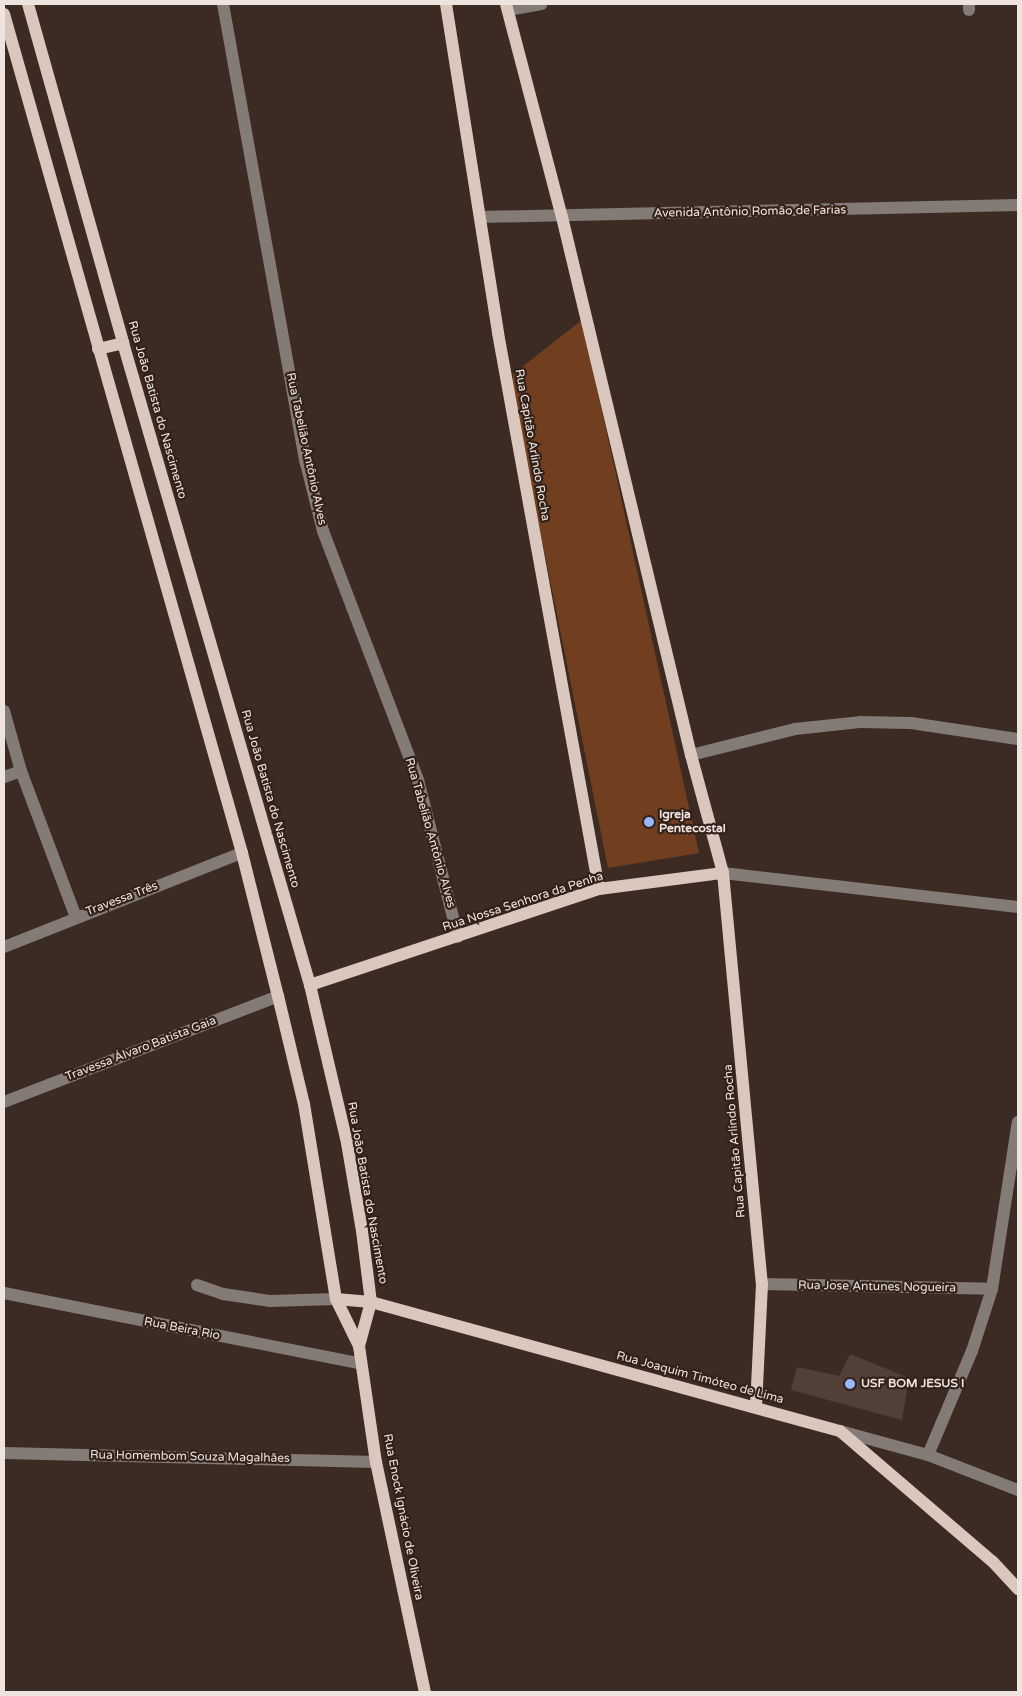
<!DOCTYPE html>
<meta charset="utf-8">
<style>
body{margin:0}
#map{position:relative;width:1022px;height:1696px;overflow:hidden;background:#3b2b22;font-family:"Varela Round",sans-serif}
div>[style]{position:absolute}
.green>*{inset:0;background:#723e20}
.building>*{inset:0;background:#514037}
.minor>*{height:12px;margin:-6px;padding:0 6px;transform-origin:6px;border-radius:6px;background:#847b77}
.major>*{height:12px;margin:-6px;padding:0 6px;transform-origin:6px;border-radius:6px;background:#dac8bf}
.dots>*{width:14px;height:14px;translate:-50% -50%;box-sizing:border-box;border:2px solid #312119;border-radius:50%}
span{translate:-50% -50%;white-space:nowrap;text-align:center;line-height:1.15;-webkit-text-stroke:4.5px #312119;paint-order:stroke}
.street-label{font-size:12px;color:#eee3de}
.poi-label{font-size:12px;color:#eee3de;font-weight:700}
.left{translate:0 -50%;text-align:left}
.frame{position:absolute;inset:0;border:5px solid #eee3de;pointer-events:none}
</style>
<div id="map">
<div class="green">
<div style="clip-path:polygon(582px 320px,699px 853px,608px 868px,512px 391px,513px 374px)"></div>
</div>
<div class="building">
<div style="clip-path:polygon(850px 1354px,909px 1378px,902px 1420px,791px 1390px,797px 1367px,839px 1376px)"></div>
</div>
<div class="minor">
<div style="left:223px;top:4px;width:466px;rotate:79.8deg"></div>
<div style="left:306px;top:463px;width:70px;rotate:76deg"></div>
<div style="left:323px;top:531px;width:267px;rotate:69.1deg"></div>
<div style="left:418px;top:780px;width:162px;rotate:75.7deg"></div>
<div style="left:969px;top:4px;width:6px;rotate:90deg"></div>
<div style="left:508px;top:10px;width:34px;rotate:-10deg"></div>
<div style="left:481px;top:217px;width:537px;rotate:-1.28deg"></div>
<div style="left:4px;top:711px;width:62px;rotate:74.2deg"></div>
<div style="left:21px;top:771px;width:156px;rotate:69.4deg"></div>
<div style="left:691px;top:755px;width:107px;rotate:-14deg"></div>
<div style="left:795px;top:729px;width:65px;rotate:-6.1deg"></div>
<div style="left:860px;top:722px;width:51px;rotate:1.1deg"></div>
<div style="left:911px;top:723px;width:108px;rotate:8.5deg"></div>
<div style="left:4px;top:777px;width:18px;rotate:-19deg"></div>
<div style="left:723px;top:873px;width:297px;rotate:6.6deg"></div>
<div style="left:4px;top:947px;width:256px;rotate:-21.6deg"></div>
<div style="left:4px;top:1102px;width:294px;rotate:-21.1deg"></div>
<div style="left:762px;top:1284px;width:230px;rotate:1.2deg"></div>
<div style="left:197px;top:1285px;width:28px;rotate:19deg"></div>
<div style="left:223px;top:1294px;width:48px;rotate:8.5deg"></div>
<div style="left:270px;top:1301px;width:66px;rotate:-1.7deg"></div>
<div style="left:4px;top:1293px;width:364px;rotate:11.2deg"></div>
<div style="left:840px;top:1431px;width:91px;rotate:15.3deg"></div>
<div style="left:928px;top:1455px;width:97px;rotate:21.3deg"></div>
<div style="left:4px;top:1453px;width:372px;rotate:1.4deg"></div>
<div style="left:928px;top:1455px;width:113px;rotate:-67.1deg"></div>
<div style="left:972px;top:1351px;width:65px;rotate:-72.1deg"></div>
<div style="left:992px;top:1289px;width:169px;rotate:-81.2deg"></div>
</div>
<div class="major">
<div style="left:28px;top:4px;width:352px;rotate:74.3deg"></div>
<div style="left:123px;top:343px;width:669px;rotate:73.76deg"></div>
<div style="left:310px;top:985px;width:162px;rotate:76.8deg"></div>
<div style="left:347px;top:1143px;width:89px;rotate:80.3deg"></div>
<div style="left:362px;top:1231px;width:72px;rotate:82.8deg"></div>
<div style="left:371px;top:1302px;width:46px;rotate:105.3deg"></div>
<div style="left:446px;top:4px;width:333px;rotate:81deg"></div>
<div style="left:498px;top:333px;width:565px;rotate:79.7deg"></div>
<div style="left:506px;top:4px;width:220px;rotate:75.3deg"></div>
<div style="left:562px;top:217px;width:553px;rotate:76.52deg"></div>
<div style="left:691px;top:755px;width:122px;rotate:74.8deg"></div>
<div style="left:723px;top:873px;width:413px;rotate:84.6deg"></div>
<div style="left:762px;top:1284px;width:123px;rotate:92.8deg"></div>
<div style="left:4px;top:14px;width:872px;rotate:74.16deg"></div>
<div style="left:242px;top:853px;width:147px;rotate:75.9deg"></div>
<div style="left:278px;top:996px;width:111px;rotate:76.5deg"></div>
<div style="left:304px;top:1104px;width:198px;rotate:80.7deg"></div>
<div style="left:336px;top:1299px;width:52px;rotate:63.9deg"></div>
<div style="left:359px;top:1346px;width:117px;rotate:81.7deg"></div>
<div style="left:376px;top:1462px;width:235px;rotate:78deg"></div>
<div style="left:98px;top:349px;width:26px;rotate:-13deg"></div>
<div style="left:310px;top:985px;width:305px;rotate:-18.4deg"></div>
<div style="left:599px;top:889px;width:125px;rotate:-7.4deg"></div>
<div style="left:336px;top:1299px;width:35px;rotate:5deg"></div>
<div style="left:371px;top:1302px;width:486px;rotate:15.4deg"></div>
<div style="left:840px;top:1431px;width:201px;rotate:40.6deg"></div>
<div style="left:993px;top:1562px;width:37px;rotate:47deg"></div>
</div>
<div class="dots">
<div style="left:649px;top:822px;background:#94b7fd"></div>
<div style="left:850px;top:1384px;background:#94b7fd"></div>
</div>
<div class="street-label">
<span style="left:750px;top:212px;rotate:-1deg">Avenida Antônio Romão de Farias</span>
<span style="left:157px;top:410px;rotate:74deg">Rua João Batista do Nascimento</span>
<span style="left:532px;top:445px;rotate:80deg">Rua Capitão Arlindo Rocha</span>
<span style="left:306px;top:449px;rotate:78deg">Rua Tabelião Antônio Alves</span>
<span style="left:270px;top:799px;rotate:74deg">Rua João Batista do Nascimento</span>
<span style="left:430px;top:833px;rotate:74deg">Rua Tabelião Antônio Alves</span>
<span style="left:122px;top:899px;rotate:-21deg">Travessa Três</span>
<span style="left:523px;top:902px;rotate:-18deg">Rua Nossa Senhora da Penha</span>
<span style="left:141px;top:1049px;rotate:-21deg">Travessa Álvaro Batista Gaia</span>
<span style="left:735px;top:1141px;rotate:-95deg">Rua Capitão Arlíndo Rocha</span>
<span style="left:367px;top:1193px;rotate:80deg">Rua João Batista do Nascimento</span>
<span style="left:877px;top:1287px;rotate:1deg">Rua Jose Antunes Nogueira</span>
<span style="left:182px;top:1329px;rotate:11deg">Rua Beira Rio</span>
<span style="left:700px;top:1378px;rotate:15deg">Rua Joaquim Timóteo de Lima</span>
<span style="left:190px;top:1457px;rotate:1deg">Rua Homembom Souza Magalhães</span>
<span style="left:403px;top:1517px;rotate:79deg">Rua Enock Ignácio de Oliveira</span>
</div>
<div class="poi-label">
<span class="left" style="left:659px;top:822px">Igreja<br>Pentecostal</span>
<span class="left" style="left:861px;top:1384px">USF BOM JESUS I</span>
</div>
<div class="frame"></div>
</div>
